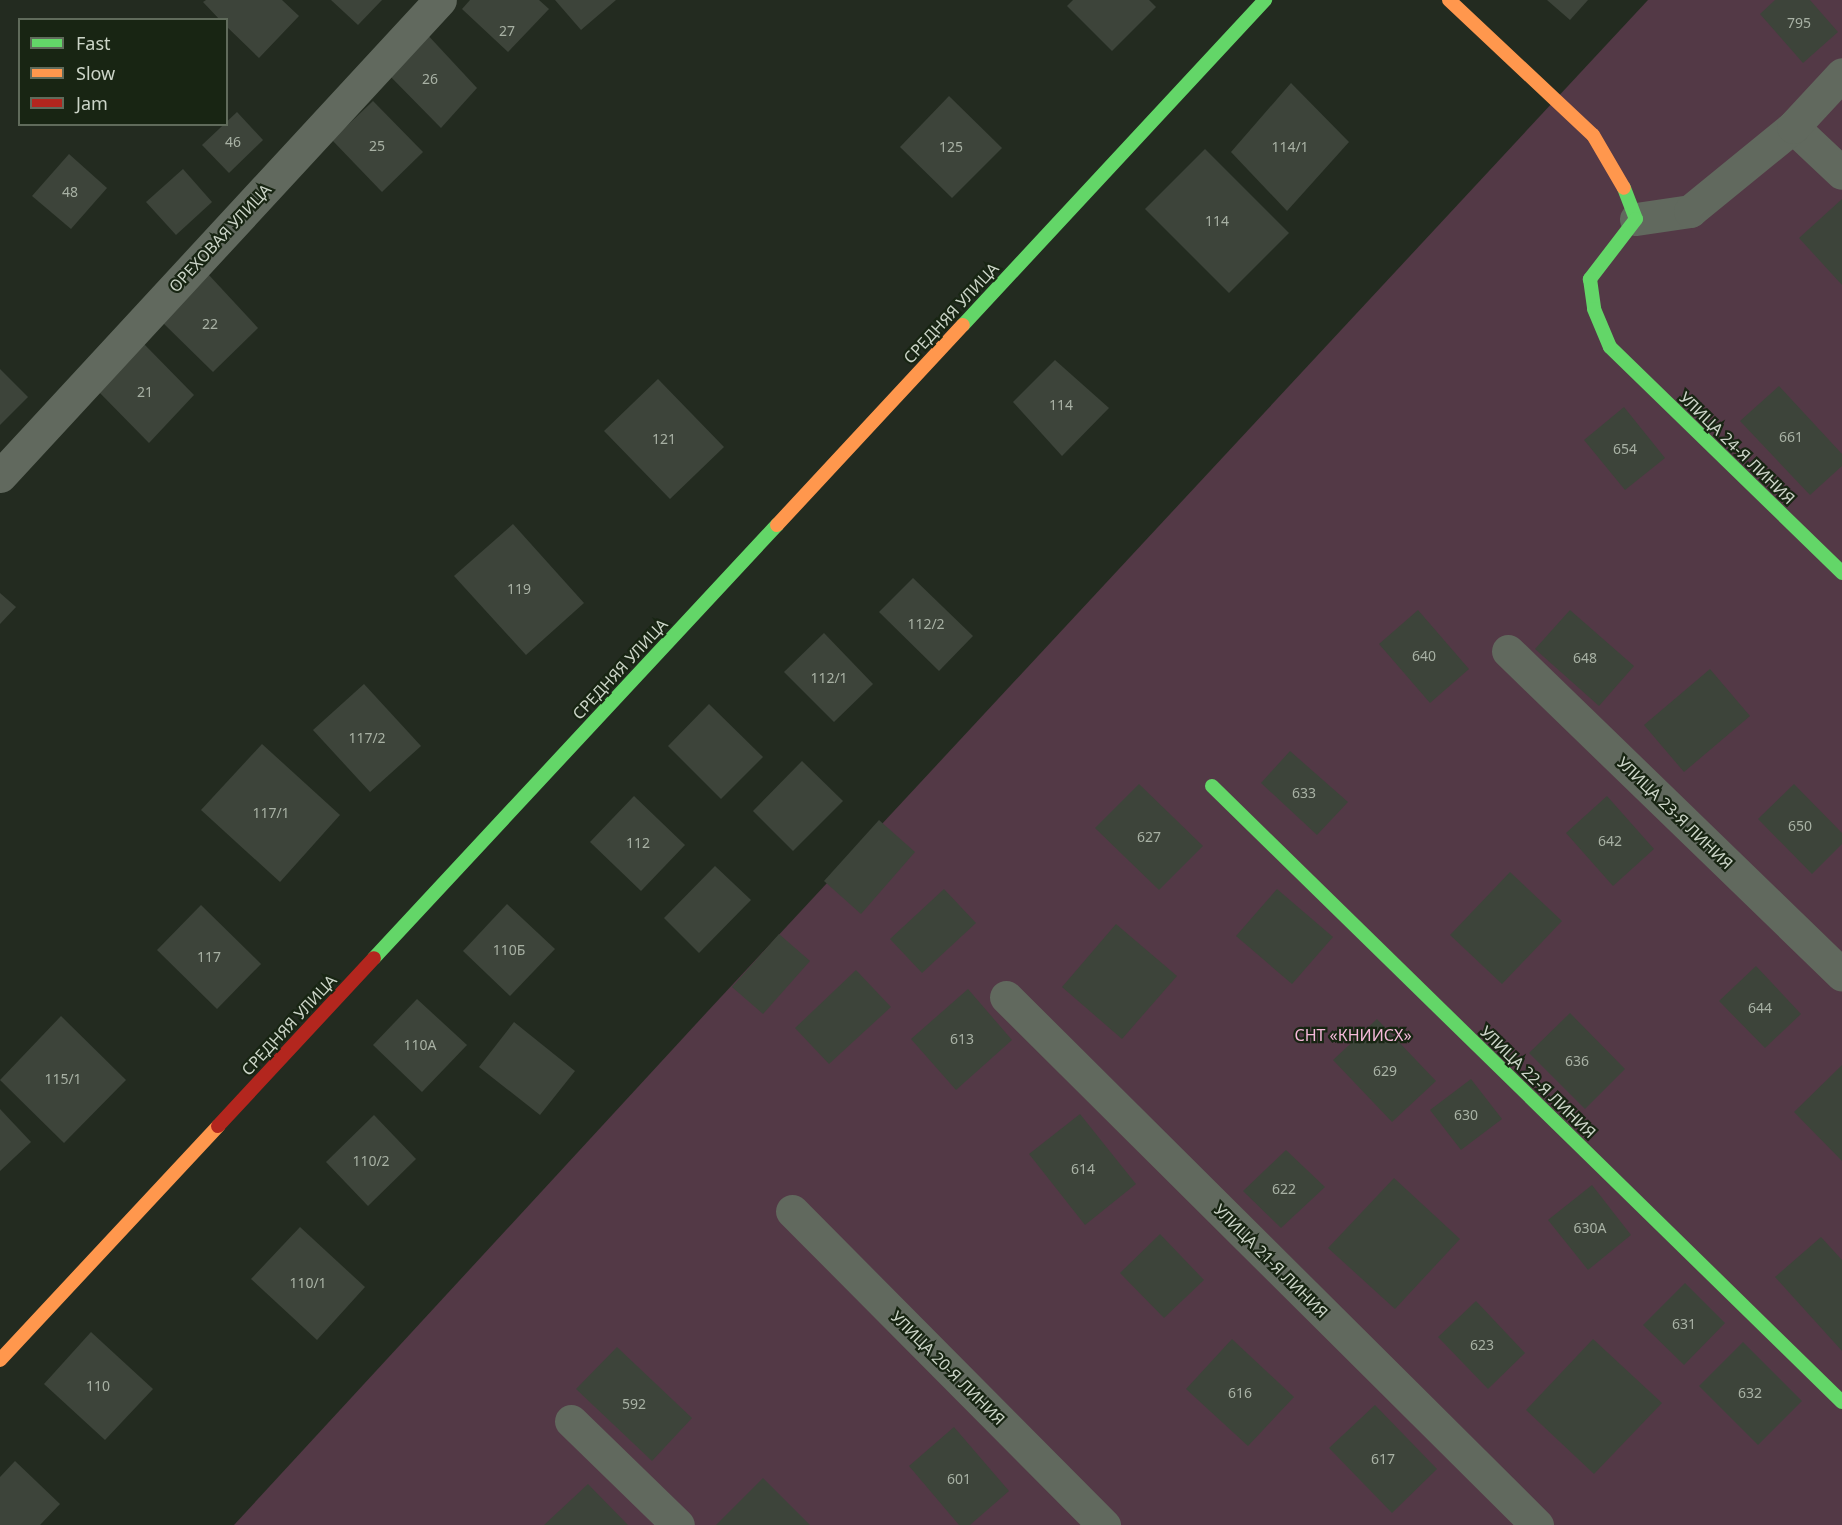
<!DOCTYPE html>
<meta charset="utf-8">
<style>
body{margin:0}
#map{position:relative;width:1842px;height:1525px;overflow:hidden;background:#232b20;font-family:"Noto Sans",sans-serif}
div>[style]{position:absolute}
.green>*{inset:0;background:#533946}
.building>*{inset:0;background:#3d443a}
.street>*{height:33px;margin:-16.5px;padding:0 16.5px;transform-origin:16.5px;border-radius:16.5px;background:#61695e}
.fast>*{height:14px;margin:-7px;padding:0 7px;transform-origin:7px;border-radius:7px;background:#63d668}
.slow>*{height:14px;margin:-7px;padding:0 7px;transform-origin:7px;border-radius:7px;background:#ff974d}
.jam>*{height:14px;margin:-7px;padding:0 7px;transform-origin:7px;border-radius:7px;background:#b3261e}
span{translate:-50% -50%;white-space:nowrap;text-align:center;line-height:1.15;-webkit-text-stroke:4.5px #182513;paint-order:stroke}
.number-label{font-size:14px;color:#a8b1a4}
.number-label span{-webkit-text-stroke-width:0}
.street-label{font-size:16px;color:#ccd5c8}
.park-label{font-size:16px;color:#f5b9d9}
.legend{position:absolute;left:18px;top:18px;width:210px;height:108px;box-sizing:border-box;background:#182513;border:2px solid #606b5b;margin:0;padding:8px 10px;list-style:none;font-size:18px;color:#ccd5c8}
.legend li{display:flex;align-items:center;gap:12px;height:30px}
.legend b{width:30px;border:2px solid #606b5b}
</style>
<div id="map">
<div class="green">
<div style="clip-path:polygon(1648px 0,1842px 0,1842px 1525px,234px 1525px,708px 1011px)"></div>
</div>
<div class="building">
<div style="clip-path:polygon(206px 0,282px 0,299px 16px,259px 58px,226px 26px,226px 20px,220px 20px,203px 2px)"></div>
<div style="clip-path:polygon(331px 0,382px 0,358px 25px)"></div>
<div style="clip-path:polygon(470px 0,539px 0,549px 9px,508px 52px,462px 9px)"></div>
<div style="clip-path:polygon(555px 0,616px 0,581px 30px)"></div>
<div style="clip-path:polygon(1073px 0,1149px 0,1156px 7px,1112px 51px,1067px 6px)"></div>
<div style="clip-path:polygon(1547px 0,1588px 0,1570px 20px)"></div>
<div style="clip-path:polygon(1775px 0,1810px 0,1838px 32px,1803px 63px,1760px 14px)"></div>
<div style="clip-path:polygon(424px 31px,477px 88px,441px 128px,383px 69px)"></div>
<div style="clip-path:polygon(1291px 83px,1349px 142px,1287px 211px,1231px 152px)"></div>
<div style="clip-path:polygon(949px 96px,1002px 148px,952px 198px,900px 147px)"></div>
<div style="clip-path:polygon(373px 101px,423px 152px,382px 192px,332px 140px)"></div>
<div style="clip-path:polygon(237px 112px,263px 140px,229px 173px,202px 145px)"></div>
<div style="clip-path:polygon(1205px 149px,1289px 233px,1229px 293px,1145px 209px)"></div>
<div style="clip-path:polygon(69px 154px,107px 188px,71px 229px,32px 196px)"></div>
<div style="clip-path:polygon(183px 169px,212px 202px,176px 235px,146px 202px)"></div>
<div style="clip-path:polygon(1842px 199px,1842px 285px,1799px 238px)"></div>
<div style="clip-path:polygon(208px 274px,258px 328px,213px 372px,161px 321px)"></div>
<div style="clip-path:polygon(143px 343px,194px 395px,149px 443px,95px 388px)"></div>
<div style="clip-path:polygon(1055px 360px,1109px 408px,1062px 456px,1013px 402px)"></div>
<div style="clip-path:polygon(0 369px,28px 397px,0 425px)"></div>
<div style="clip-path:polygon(658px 379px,724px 447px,670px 499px,604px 431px)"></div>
<div style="clip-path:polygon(1779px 386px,1842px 454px,1842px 466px,1810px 495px,1740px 421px)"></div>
<div style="clip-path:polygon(1624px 407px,1665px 458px,1625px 490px,1584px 440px)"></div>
<div style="clip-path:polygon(513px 524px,584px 603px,526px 655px,454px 576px)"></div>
<div style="clip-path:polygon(913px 578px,973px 636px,939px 671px,879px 612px)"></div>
<div style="clip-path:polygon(0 593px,16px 607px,0 624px)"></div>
<div style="clip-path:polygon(1418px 610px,1469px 669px,1430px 703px,1379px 644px)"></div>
<div style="clip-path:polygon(1570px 610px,1634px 666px,1599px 706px,1535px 649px)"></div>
<div style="clip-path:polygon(824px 633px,873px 684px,834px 722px,784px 672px)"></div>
<div style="clip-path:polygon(1710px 669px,1750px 716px,1684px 772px,1644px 725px)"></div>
<div style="clip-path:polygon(364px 684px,421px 746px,370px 792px,313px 730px)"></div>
<div style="clip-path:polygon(709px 704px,763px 757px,721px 799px,668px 746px)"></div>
<div style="clip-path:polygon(262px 744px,340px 815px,280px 882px,201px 810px)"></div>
<div style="clip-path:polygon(1290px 751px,1348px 802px,1317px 835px,1261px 783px)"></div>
<div style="clip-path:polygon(802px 761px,843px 801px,793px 851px,753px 811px)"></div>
<div style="clip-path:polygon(1139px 784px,1203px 846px,1159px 890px,1095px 828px)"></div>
<div style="clip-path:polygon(1794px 784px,1842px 833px,1842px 844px,1812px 874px,1758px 819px)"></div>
<div style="clip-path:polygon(634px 796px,685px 845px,641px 891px,590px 842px)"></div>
<div style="clip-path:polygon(1607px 796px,1654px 849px,1613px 886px,1566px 833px)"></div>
<div style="clip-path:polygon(879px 820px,915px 852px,861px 914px,824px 881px)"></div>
<div style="clip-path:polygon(715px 866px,751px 900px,699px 953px,664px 918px)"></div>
<div style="clip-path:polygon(1510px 872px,1562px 921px,1502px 984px,1450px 935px)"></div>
<div style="clip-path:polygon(944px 889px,976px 923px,922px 973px,890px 939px)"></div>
<div style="clip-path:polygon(1277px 889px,1333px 937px,1292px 984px,1236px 936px)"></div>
<div style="clip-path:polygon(507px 904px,555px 949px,510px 996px,463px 951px)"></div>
<div style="clip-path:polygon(201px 905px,261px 964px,217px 1009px,157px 950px)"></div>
<div style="clip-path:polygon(1116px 924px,1177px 976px,1122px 1039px,1062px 987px)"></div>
<div style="clip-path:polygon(779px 934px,810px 961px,763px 1014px,732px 987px)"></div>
<div style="clip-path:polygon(1756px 966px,1801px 1014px,1765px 1048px,1719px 1001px)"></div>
<div style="clip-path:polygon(856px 970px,891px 1007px,829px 1064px,795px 1028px)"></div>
<div style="clip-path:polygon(968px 989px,1012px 1040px,956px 1090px,911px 1039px)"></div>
<div style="clip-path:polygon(417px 999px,467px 1045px,422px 1092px,373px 1045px)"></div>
<div style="clip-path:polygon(1570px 1013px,1625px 1069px,1585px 1109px,1529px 1053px)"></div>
<div style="clip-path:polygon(61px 1016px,126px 1080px,64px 1143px,0 1080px)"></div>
<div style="clip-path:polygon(1377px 1019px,1436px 1081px,1392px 1122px,1333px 1060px)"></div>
<div style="clip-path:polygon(514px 1022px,575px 1071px,540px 1115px,479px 1067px)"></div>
<div style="clip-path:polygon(1842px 1065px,1842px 1161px,1794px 1112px)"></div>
<div style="clip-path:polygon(1471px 1079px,1502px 1119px,1461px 1150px,1430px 1110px)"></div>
<div style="clip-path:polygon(0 1109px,31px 1142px,0 1171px)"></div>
<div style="clip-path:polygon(1080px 1114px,1136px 1184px,1085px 1225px,1029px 1154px)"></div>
<div style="clip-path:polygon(374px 1115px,416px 1159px,368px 1206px,326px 1162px)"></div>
<div style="clip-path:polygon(1286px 1150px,1325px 1187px,1281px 1228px,1243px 1191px)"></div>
<div style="clip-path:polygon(1394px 1178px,1460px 1239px,1395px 1309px,1328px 1248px)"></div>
<div style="clip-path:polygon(1592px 1185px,1631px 1235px,1588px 1270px,1548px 1220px)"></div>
<div style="clip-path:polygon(300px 1227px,365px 1287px,317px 1340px,251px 1279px)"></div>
<div style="clip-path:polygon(1160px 1234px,1204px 1280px,1164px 1318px,1120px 1273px)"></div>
<div style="clip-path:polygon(1821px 1237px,1842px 1260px,1842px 1351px,1775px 1277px)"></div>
<div style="clip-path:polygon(1685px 1283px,1725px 1323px,1684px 1365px,1643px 1325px)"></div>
<div style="clip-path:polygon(1476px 1301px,1525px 1353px,1488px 1389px,1438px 1337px)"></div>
<div style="clip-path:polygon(91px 1332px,153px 1389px,105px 1440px,44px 1384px)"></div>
<div style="clip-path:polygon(1232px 1339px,1294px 1397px,1248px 1446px,1186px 1389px)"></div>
<div style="clip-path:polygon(1593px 1339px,1662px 1403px,1594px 1474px,1526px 1410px)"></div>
<div style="clip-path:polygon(1743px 1342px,1802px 1401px,1758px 1445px,1699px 1386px)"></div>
<div style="clip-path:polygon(617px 1347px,692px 1418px,652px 1461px,576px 1389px)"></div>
<div style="clip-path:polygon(1375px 1405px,1437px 1469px,1392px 1513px,1329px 1448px)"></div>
<div style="clip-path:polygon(954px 1427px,1009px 1491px,970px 1525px,959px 1525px,909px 1466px)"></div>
<div style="clip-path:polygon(15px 1461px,60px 1504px,40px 1525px,0 1525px,0 1477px)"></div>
<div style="clip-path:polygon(763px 1478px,810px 1525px,716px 1525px)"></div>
<div style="clip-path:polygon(588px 1484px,628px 1525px,544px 1525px)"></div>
</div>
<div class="street">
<div style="left:1793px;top:127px;width:67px;rotate:43.2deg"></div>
<div style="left:1636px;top:219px;width:55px;rotate:-8.4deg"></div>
<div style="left:1690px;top:211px;width:133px;rotate:-39.2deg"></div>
<div style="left:1793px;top:127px;width:72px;rotate:-47.2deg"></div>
<div style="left:0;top:476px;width:648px;rotate:-47.25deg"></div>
<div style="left:1508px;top:651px;width:465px;rotate:44.1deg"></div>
<div style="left:1006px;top:997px;width:749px;rotate:44.84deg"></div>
<div style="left:792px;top:1211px;width:443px;rotate:45.2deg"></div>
<div style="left:571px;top:1421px;width:149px;rotate:44.2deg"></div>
</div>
<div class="fast">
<div style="left:1624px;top:188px;width:33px;rotate:69deg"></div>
<div style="left:1636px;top:219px;width:76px;rotate:127.5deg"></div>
<div style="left:1590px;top:279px;width:30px;rotate:82deg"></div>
<div style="left:1594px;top:309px;width:41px;rotate:67.2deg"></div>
<div style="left:1610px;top:347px;width:324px;rotate:44.2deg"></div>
<div style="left:963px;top:325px;width:444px;rotate:-47.1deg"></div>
<div style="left:1212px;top:786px;width:881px;rotate:44.36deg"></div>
<div style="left:374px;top:958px;width:592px;rotate:-47.06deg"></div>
</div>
<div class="slow">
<div style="left:1449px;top:0;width:197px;rotate:43.2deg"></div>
<div style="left:1593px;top:135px;width:61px;rotate:59.7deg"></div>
<div style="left:777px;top:525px;width:273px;rotate:-47.1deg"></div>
<div style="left:0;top:1360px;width:320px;rotate:-47deg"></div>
</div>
<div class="jam">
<div style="left:218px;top:1126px;width:229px;rotate:-47.1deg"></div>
</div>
<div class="number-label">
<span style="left:1799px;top:23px">795</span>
<span style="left:507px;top:31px">27</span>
<span style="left:430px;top:79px">26</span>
<span style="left:233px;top:142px">46</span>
<span style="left:377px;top:146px">25</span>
<span style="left:951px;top:147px">125</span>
<span style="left:1290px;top:147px">114/1</span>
<span style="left:70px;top:192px">48</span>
<span style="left:1217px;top:221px">114</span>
<span style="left:210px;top:324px">22</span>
<span style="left:145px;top:392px">21</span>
<span style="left:1061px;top:405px">114</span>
<span style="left:1791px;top:437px">661</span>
<span style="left:664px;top:439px">121</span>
<span style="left:1625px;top:449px">654</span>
<span style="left:519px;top:589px">119</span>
<span style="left:926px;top:624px">112/2</span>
<span style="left:1424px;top:656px">640</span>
<span style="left:1585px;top:658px">648</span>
<span style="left:829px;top:678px">112/1</span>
<span style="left:367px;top:738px">117/2</span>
<span style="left:1304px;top:793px">633</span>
<span style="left:271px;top:813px">117/1</span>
<span style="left:1800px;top:826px">650</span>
<span style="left:1149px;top:837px">627</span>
<span style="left:1610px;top:841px">642</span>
<span style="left:638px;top:843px">112</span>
<span style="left:509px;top:950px">110Б</span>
<span style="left:209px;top:957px">117</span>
<span style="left:1760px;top:1008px">644</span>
<span style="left:962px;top:1039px">613</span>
<span style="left:420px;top:1045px">110А</span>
<span style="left:1577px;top:1061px">636</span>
<span style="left:1385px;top:1071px">629</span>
<span style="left:63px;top:1079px">115/1</span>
<span style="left:1466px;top:1115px">630</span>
<span style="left:371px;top:1161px">110/2</span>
<span style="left:1083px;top:1169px">614</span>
<span style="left:1284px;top:1189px">622</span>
<span style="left:1590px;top:1228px">630А</span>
<span style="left:308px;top:1283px">110/1</span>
<span style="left:1684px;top:1324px">631</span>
<span style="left:1482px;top:1345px">623</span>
<span style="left:98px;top:1386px">110</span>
<span style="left:1240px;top:1393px">616</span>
<span style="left:1750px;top:1393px">632</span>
<span style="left:634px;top:1404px">592</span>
<span style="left:1383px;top:1459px">617</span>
<span style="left:959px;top:1479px">601</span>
</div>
<div class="street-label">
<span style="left:220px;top:238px;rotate:-47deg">ОРЕХОВАЯ УЛИЦА</span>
<span style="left:951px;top:313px;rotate:-47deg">СРЕДНЯЯ УЛИЦА</span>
<span style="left:1737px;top:448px;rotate:44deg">УЛИЦА 24-Я ЛИНИЯ</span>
<span style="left:620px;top:669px;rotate:-47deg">СРЕДНЯЯ УЛИЦА</span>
<span style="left:1675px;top:813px;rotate:44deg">УЛИЦА 23-Я ЛИНИЯ</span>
<span style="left:289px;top:1025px;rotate:-47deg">СРЕДНЯЯ УЛИЦА</span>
<span style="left:1538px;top:1082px;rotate:44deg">УЛИЦА 22-Я ЛИНИЯ</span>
<span style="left:1271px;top:1261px;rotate:45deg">УЛИЦА 21-Я ЛИНИЯ</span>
<span style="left:948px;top:1368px;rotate:45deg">УЛИЦА 20-Я ЛИНИЯ</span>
</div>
<div class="park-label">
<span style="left:1353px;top:1035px">СНТ «КНИИСХ»</span>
</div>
<ul class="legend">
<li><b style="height:8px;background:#63d668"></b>Fast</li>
<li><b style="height:8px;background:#ff974d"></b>Slow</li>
<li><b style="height:8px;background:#b3261e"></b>Jam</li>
</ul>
</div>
